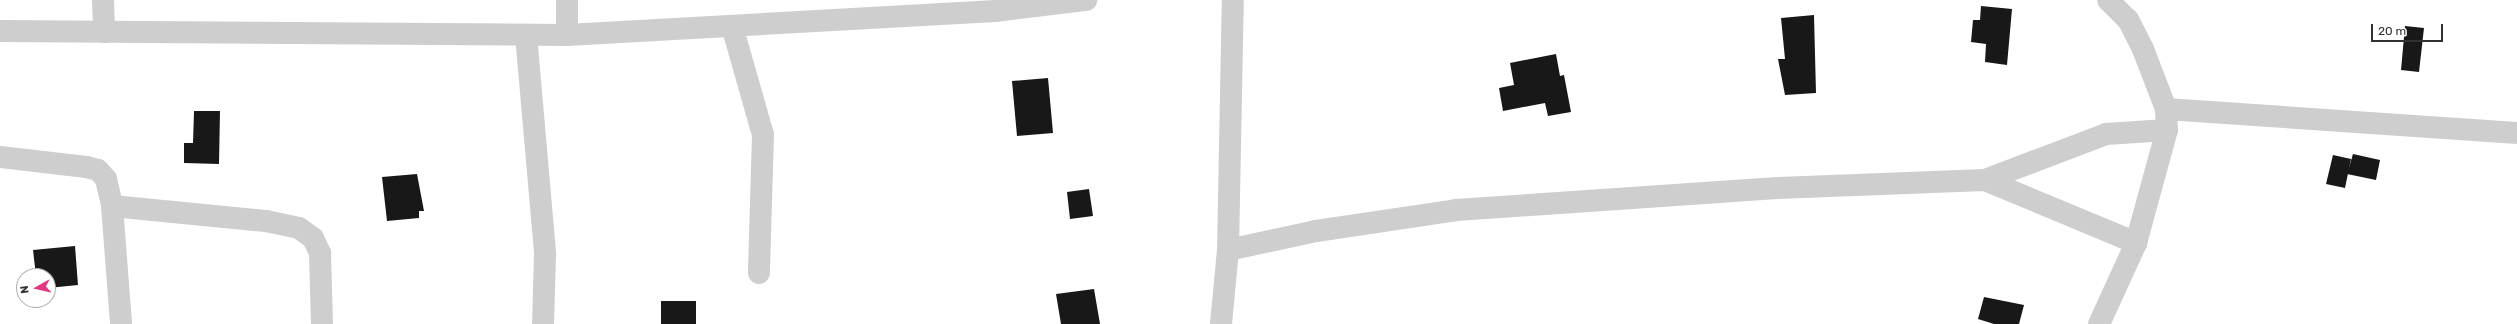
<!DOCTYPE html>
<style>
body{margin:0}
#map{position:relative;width:2517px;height:324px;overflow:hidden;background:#fff;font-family:Rubik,sans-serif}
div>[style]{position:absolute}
.building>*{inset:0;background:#181818}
.minor>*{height:22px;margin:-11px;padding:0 11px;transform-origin:11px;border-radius:11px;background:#cecece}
span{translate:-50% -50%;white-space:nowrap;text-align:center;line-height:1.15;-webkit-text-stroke:4px #fff;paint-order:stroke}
.north{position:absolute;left:16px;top:268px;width:40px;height:40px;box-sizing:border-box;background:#fff;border:1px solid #adadad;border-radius:50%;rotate:262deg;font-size:11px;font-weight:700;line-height:16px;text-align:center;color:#313131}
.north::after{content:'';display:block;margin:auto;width:14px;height:18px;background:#e13981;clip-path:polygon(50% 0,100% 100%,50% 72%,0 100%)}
.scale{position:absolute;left:2371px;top:24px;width:72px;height:18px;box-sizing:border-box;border:2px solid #313131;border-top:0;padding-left:5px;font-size:12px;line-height:14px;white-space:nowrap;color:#313131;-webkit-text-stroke:3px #fff;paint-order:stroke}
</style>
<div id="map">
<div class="building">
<div style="clip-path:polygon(1981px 6px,2012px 9px,2007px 65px,1985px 62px,1986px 44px,1971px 42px,1973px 20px,1980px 20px)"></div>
<div style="clip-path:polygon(1814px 15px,1816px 93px,1785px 95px,1778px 59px,1785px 59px,1781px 18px)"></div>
<div style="clip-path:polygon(2405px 26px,2424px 28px,2419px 72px,2401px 70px)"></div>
<div style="clip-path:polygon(1556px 54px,1560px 76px,1564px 75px,1571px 112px,1548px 116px,1545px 103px,1503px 111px,1499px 88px,1514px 85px,1510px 63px)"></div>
<div style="clip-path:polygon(1048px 78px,1053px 133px,1017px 136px,1012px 81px)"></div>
<div style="clip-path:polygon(194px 111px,220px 111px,219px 164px,184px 163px,184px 143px,193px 143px)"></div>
<div style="clip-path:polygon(2353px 154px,2380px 160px,2376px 180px,2347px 174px)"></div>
<div style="clip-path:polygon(2333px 155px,2351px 159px,2345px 188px,2326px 184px)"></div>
<div style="clip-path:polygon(417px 174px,424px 211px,419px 211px,419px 218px,387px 221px,382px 177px)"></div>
<div style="clip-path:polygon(1089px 189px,1093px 216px,1070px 219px,1067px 192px)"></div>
<div style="clip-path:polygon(75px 246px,78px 285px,48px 288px,48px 276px,36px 276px,33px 250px)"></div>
<div style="clip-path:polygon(1094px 289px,1100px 324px,1061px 324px,1056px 294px)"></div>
<div style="clip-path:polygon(1984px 297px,2024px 305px,2019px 324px,1994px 324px,1978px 319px)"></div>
<div style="clip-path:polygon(661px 301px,696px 301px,696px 324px,661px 324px)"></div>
</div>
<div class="minor">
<div style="left:103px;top:0;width:32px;rotate:88deg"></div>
<div style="left:732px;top:26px;width:113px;rotate:74.1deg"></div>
<div style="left:763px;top:135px;width:138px;rotate:91.7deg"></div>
<div style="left:0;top:31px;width:567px;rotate:0.4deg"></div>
<div style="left:567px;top:35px;width:429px;rotate:-3.2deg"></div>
<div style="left:995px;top:11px;width:92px;rotate:-6.9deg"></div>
<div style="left:526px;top:35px;width:220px;rotate:85deg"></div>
<div style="left:545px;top:254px;width:70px;rotate:91.6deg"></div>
<div style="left:567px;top:35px;width:35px;rotate:-90deg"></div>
<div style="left:2166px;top:109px;width:352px;rotate:3.9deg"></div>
<div style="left:0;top:157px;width:87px;rotate:6.6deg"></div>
<div style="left:86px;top:167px;width:12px;rotate:14deg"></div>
<div style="left:98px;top:170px;width:12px;rotate:48deg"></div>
<div style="left:106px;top:179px;width:28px;rotate:77deg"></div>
<div style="left:112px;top:206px;width:118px;rotate:85.6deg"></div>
<div style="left:1985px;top:180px;width:164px;rotate:22.6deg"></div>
<div style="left:112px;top:206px;width:155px;rotate:5.6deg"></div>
<div style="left:266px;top:221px;width:34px;rotate:12deg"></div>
<div style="left:299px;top:228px;width:17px;rotate:36deg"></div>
<div style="left:313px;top:238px;width:17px;rotate:65deg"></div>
<div style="left:320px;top:253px;width:71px;rotate:88.4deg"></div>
<div style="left:1228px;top:250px;width:90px;rotate:-12.2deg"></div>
<div style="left:1316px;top:231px;width:142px;rotate:-8.5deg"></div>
<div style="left:1456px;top:210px;width:322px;rotate:-3.9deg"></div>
<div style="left:1777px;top:188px;width:208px;rotate:-2.2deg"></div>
<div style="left:1985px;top:180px;width:129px;rotate:-20.8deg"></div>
<div style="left:2106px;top:134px;width:61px;rotate:-3.8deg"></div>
<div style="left:1221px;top:324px;width:74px;rotate:-84.6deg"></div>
<div style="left:1228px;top:250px;width:250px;rotate:-88.9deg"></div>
<div style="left:2099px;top:324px;width:89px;rotate:-65.4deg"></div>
<div style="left:2136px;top:243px;width:117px;rotate:-74.7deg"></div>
<div style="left:2167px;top:130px;width:21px;rotate:-93deg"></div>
<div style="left:2166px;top:109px;width:64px;rotate:-111deg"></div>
<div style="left:2143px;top:49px;width:33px;rotate:-117deg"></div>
<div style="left:2128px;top:20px;width:28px;rotate:-135deg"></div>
</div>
<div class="north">N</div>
<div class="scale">20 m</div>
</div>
